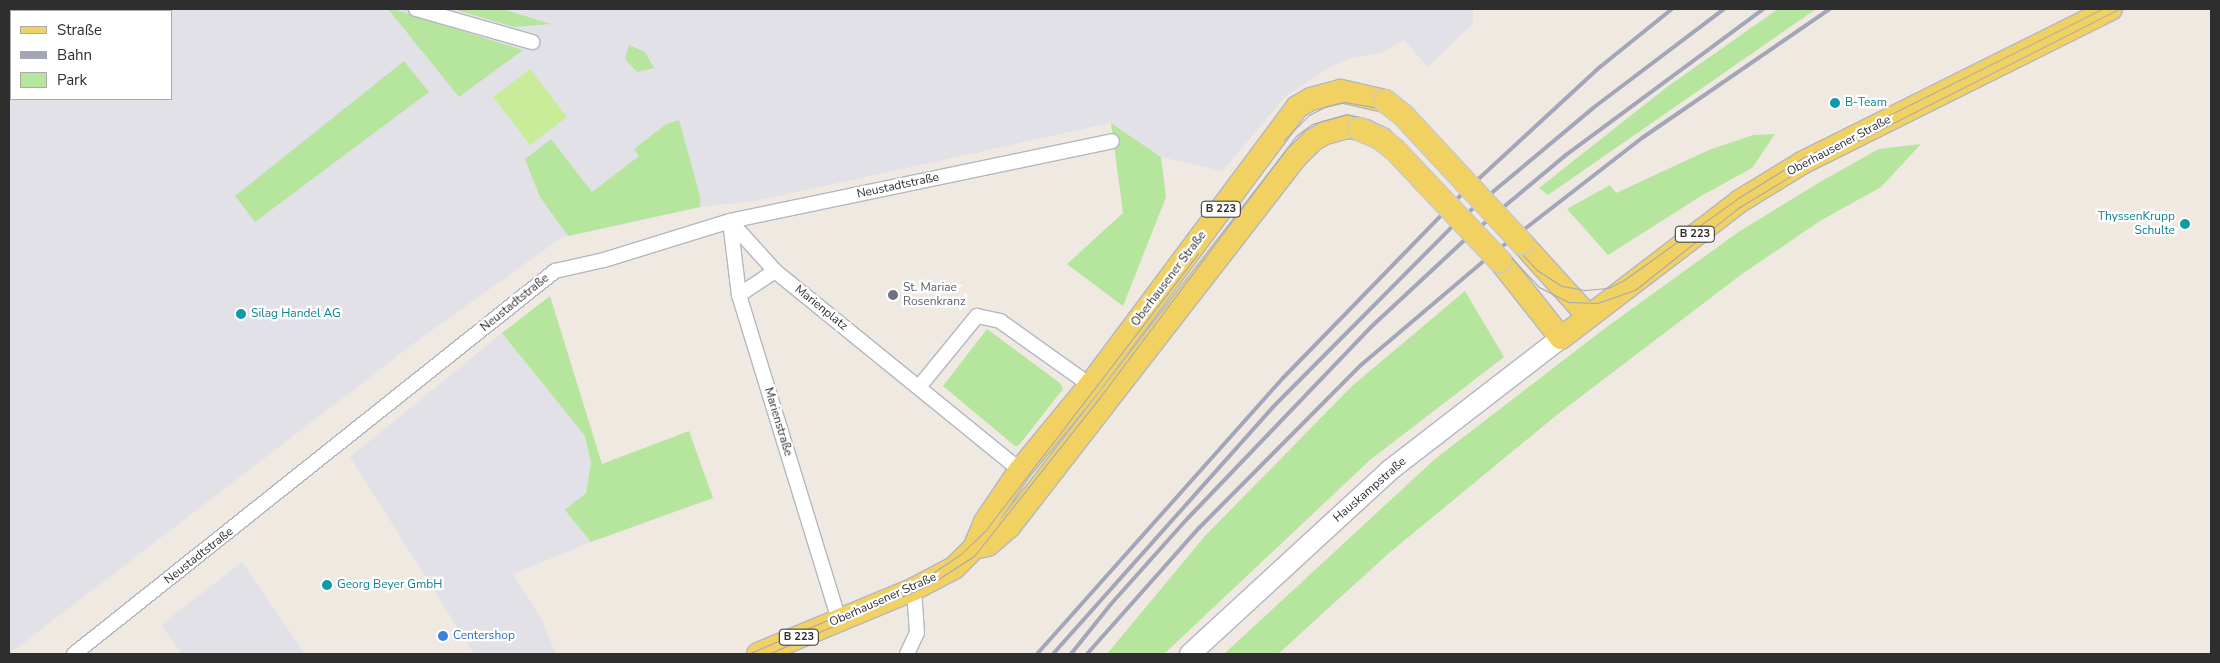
<!DOCTYPE html>
<meta charset="utf-8">
<style>
body{margin:0}
#map{position:relative;width:2220px;height:663px;overflow:hidden;background:#efe9e1;font-family:"Nunito Sans",sans-serif}
div>[style]{position:absolute}
.industrial>*{inset:0;background:#e3e1e8}
.green>*{inset:0;background:#b6e59e}
.pitch>*{inset:0;background:#c9ec9a}
.roads{filter:drop-shadow(1px 0 #b4b7c1) drop-shadow(-1px 0 #b4b7c1) drop-shadow(0 1px #b4b7c1) drop-shadow(0 -1px #b4b7c1)}
.minor>*{height:14px;margin:-7px;padding:0 7px;transform-origin:7px;border-radius:7px;background:#fff}
.secondary>*{height:20px;margin:-10px;padding:0 10px;transform-origin:10px;border-radius:10px;background:#fff}
.primary>*{height:22px;margin:-11px;padding:0 11px;transform-origin:11px;border-radius:11px;background:#f2d163}
.tram>*{height:1px;margin:-0.5px;padding:0 0.5px;transform-origin:0.5px;border-radius:0.5px;background:#a3a6b8}
.rail>*{height:4px;margin:-2px;padding:0 2px;transform-origin:2px;border-radius:2px;background:#a3a6b8}
.bridges{filter:drop-shadow(1px 0 #c9c9c9) drop-shadow(-1px 0 #c9c9c9) drop-shadow(0 1px #c9c9c9) drop-shadow(0 -1px #c9c9c9)}
.primary-bridge>*{height:22px;margin:-11px;padding:0 11px;transform-origin:11px;border-radius:11px;background:#f2d163}
.dots>*{width:14px;height:14px;translate:-50% -50%;box-sizing:border-box;border:2px solid #fff;border-radius:50%}
span{translate:-50% -50%;white-space:nowrap;text-align:center;line-height:1.15;-webkit-text-stroke:4.5px #fff;paint-order:stroke}
.shield-label span{padding:1px 4px;background:#fff;border:1px solid;border-radius:4px;-webkit-text-stroke-width:0}
.shield-label{font-size:11px;color:#2e2e2e;font-weight:700}
.culture-label{font-size:12px;color:#0d838f}
.left{translate:0 -50%;text-align:left}
.right{translate:-100% -50%;text-align:right}
.street-label{font-size:12px;color:#2e2e2e}
.worship-label{font-size:12px;color:#5b616d}
.shop-label{font-size:12px;color:#366cbe}
.frame{position:absolute;inset:0;border:10px solid #2e2e2e;pointer-events:none}
.legend{position:absolute;left:10px;top:10px;width:162px;height:90px;box-sizing:border-box;background:#fff;border:1px solid #ababab;margin:0;padding:6px 9px;list-style:none;font-size:15px;color:#2e2e2e}
.legend li{display:flex;align-items:center;gap:10px;height:25px}
.legend b{width:25px;border:1px solid #ababab}
</style>
<div id="map">
<div class="industrial">
<div style="clip-path:polygon(evenodd,9px 9px,1473px 9px,1473px 23px,1428px 67px,1404px 40px,1381px 53px,1351px 58px,1327px 69px,1286px 96px,1222px 171px,1161px 157px,1111px 123px,755px 201px,700px 207px,561px 238px,421px 338px,9px 654px,9px 9px,11px 11px,171px 11px,171px 99px,11px 99px,11px 11px)"></div>
<div style="clip-path:polygon(502px 333px,585px 436px,591px 463px,586px 493px,566px 510px,591px 542px,513px 574px,541px 618px,556px 654px,474px 654px,350px 457px)"></div>
<div style="clip-path:polygon(242px 562px,305px 654px,182px 654px,161px 625px)"></div>
</div>
<div class="green">
<div style="clip-path:polygon(388px 9px,393px 9px,523px 50px,459px 97px)"></div>
<div style="clip-path:polygon(453px 9px,502px 9px,551px 24px,514px 27px)"></div>
<div style="clip-path:polygon(1778px 9px,1816px 9px,1548px 195px,1539px 188px,1667px 87px)"></div>
<div style="clip-path:polygon(629px 45px,645px 52px,654px 68px,637px 72px,625px 59px)"></div>
<div style="clip-path:polygon(404px 61px,429px 92px,255px 222px,235px 196px)"></div>
<div style="clip-path:polygon(679px 120px,700px 196px,700px 207px,568px 236px,540px 197px,525px 159px,551px 139px,592px 192px,639px 156px,634px 149px,666px 124px)"></div>
<div style="clip-path:polygon(1111px 123px,1161px 157px,1166px 197px,1123px 306px,1067px 264px,1123px 213px)"></div>
<div style="clip-path:polygon(1775px 134px,1752px 168px,1701px 196px,1608px 255px,1567px 209px,1610px 185px,1616px 193px,1709px 150px,1753px 135px)"></div>
<div style="clip-path:polygon(1921px 144px,1881px 187px,1820px 221px,1742px 274px,1558px 414px,1389px 553px,1278px 654px,1224px 654px,1435px 459px,1604px 329px,1737px 233px,1825px 179px,1879px 149px)"></div>
<div style="clip-path:polygon(1465px 291px,1504px 357px,1370px 460px,1164px 654px,1107px 654px,1205px 536px,1352px 386px)"></div>
<div style="clip-path:polygon(550px 296px,602px 464px,689px 431px,713px 498px,591px 542px,565px 510px,586px 493px,591px 463px,585px 436px,502px 333px)"></div>
<div style="clip-path:polygon(987px 329px,1060px 383px,1063px 389px,1019px 445px,1015px 446px,943px 386px)"></div>
</div>
<div class="pitch">
<div style="clip-path:polygon(530px 69px,567px 117px,530px 145px,493px 97px)"></div>
</div>
<div class="roads">
<div class="minor">
<div style="left:416px;top:9px;width:121px;rotate:15.9deg"></div>
<div style="left:730px;top:221px;width:75px;rotate:83.1deg"></div>
<div style="left:739px;top:295px;width:340px;rotate:72.9deg"></div>
<div style="left:730px;top:221px;width:67px;rotate:48deg"></div>
<div style="left:775px;top:271px;width:316px;rotate:39.1deg"></div>
<div style="left:739px;top:295px;width:43px;rotate:-33.7deg"></div>
<div style="left:919px;top:387px;width:92px;rotate:-50.8deg"></div>
<div style="left:977px;top:316px;width:24px;rotate:12deg"></div>
<div style="left:1000px;top:321px;width:110px;rotate:35.4deg"></div>
<div style="left:74px;top:654px;width:615px;rotate:-38.53deg"></div>
<div style="left:555px;top:271px;width:50px;rotate:-12.7deg"></div>
<div style="left:604px;top:260px;width:132px;rotate:-17.2deg"></div>
<div style="left:730px;top:221px;width:390px;rotate:-11.8deg"></div>
<div style="left:907px;top:654px;width:23px;rotate:-65deg"></div>
<div style="left:917px;top:633px;width:44px;rotate:-93.9deg"></div>
</div>
<div class="secondary">
<div style="left:1190px;top:654px;width:272px;rotate:-42.6deg"></div>
<div style="left:1390px;top:470px;width:216px;rotate:-37.7deg"></div>
</div>
<div class="primary">
<div style="left:1522px;top:243px;width:98px;rotate:47.9deg"></div>
<div style="left:1500px;top:261px;width:98px;rotate:51.6deg"></div>
<div style="left:1561px;top:338px;width:225px;rotate:-37.4deg"></div>
<div style="left:1740px;top:201px;width:73px;rotate:-31.5deg"></div>
<div style="left:1802px;top:163px;width:345px;rotate:-26.5deg"></div>
<div style="left:974px;top:548px;width:14px;rotate:-12deg"></div>
<div style="left:988px;top:545px;width:28px;rotate:-41deg"></div>
<div style="left:1009px;top:527px;width:471px;rotate:-52.2deg"></div>
<div style="left:1298px;top:155px;width:21px;rotate:-45deg"></div>
<div style="left:1313px;top:140px;width:14px;rotate:-30deg"></div>
<div style="left:1325px;top:133px;width:23px;rotate:-15deg"></div>
<div style="left:1347px;top:127px;width:12px;rotate:9deg"></div>
<div style="left:758px;top:654px;width:169px;rotate:-22.6deg"></div>
<div style="left:914px;top:589px;width:45px;rotate:-27.7deg"></div>
<div style="left:954px;top:568px;width:28px;rotate:-45deg"></div>
<div style="left:974px;top:548px;width:28px;rotate:-67deg"></div>
<div style="left:985px;top:522px;width:63px;rotate:-56.1deg"></div>
<div style="left:1020px;top:470px;width:110px;rotate:-50.5deg"></div>
<div style="left:1090px;top:385px;width:347px;rotate:-53.3deg"></div>
<div style="left:1297px;top:107px;width:16px;rotate:-30deg"></div>
<div style="left:1311px;top:99px;width:31px;rotate:-15deg"></div>
<div style="left:1341px;top:91px;width:45px;rotate:12.8deg"></div>
</div>
</div>
<div class="tram">
<div style="left:1284px;top:140px;width:35px;rotate:-45deg"></div>
<div style="left:1309px;top:115px;width:18px;rotate:-27deg"></div>
<div style="left:1325px;top:107px;width:21px;rotate:-14deg"></div>
<div style="left:1345px;top:102px;width:34px;rotate:10deg"></div>
<div style="left:1378px;top:108px;width:33px;rotate:38deg"></div>
<div style="left:1404px;top:128px;width:195px;rotate:46.9deg"></div>
<div style="left:1537px;top:270px;width:30px;rotate:33deg"></div>
<div style="left:1562px;top:286px;width:23px;rotate:10deg"></div>
<div style="left:1585px;top:290px;width:23px;rotate:-5deg"></div>
<div style="left:1608px;top:288px;width:18px;rotate:-27deg"></div>
<div style="left:1624px;top:280px;width:140px;rotate:-35.7deg"></div>
<div style="left:1738px;top:198px;width:74px;rotate:-31.8deg"></div>
<div style="left:1801px;top:159px;width:336px;rotate:-26.5deg"></div>
<div style="left:748px;top:654px;width:193px;rotate:-23.2deg"></div>
<div style="left:925px;top:578px;width:43px;rotate:-33.7deg"></div>
<div style="left:961px;top:554px;width:33px;rotate:-44deg"></div>
<div style="left:985px;top:531px;width:350px;rotate:-52.5deg"></div>
<div style="left:768px;top:654px;width:175px;rotate:-23.2deg"></div>
<div style="left:929px;top:585px;width:54px;rotate:-32.8deg"></div>
<div style="left:974px;top:556px;width:203px;rotate:-51.6deg"></div>
<div style="left:1100px;top:397px;width:326px;rotate:-53.1deg"></div>
<div style="left:1296px;top:136px;width:20px;rotate:-37deg"></div>
<div style="left:1312px;top:124px;width:35px;rotate:-16deg"></div>
<div style="left:1346px;top:114px;width:23px;rotate:13deg"></div>
<div style="left:1368px;top:119px;width:23px;rotate:25deg"></div>
<div style="left:1389px;top:129px;width:218px;rotate:46.5deg"></div>
<div style="left:1539px;top:287px;width:34px;rotate:27deg"></div>
<div style="left:1569px;top:302px;width:28px;rotate:2deg"></div>
<div style="left:1597px;top:303px;width:40px;rotate:-18.9deg"></div>
<div style="left:1635px;top:290px;width:132px;rotate:-38.5deg"></div>
<div style="left:1738px;top:208px;width:77px;rotate:-31.2deg"></div>
<div style="left:1804px;top:168px;width:353px;rotate:-26.8deg"></div>
</div>
<div class="rail">
<div style="left:1037px;top:654px;width:370px;rotate:-48.3deg"></div>
<div style="left:1283px;top:378px;width:252px;rotate:-45.8deg"></div>
<div style="left:1459px;top:197px;width:192px;rotate:-42.7deg"></div>
<div style="left:1600px;top:67px;width:92px;rotate:-38.9deg"></div>
<div style="left:1053px;top:654px;width:331px;rotate:-48.3deg"></div>
<div style="left:1273px;top:407px;width:262px;rotate:-45.2deg"></div>
<div style="left:1458px;top:221px;width:176px;rotate:-39.9deg"></div>
<div style="left:1593px;top:108px;width:164px;rotate:-37.1deg"></div>
<div style="left:1071px;top:654px;width:64px;rotate:-51.3deg"></div>
<div style="left:1111px;top:604px;width:115px;rotate:-48.2deg"></div>
<div style="left:1188px;top:518px;width:265px;rotate:-46.2deg"></div>
<div style="left:1371px;top:327px;width:134px;rotate:-42.9deg"></div>
<div style="left:1469px;top:236px;width:126px;rotate:-39.9deg"></div>
<div style="left:1566px;top:155px;width:245px;rotate:-36.5deg"></div>
<div style="left:1087px;top:654px;width:169px;rotate:-48.4deg"></div>
<div style="left:1199px;top:528px;width:230px;rotate:-45.2deg"></div>
<div style="left:1361px;top:365px;width:164px;rotate:-40.3deg"></div>
<div style="left:1486px;top:259px;width:197px;rotate:-37.8deg"></div>
<div style="left:1642px;top:138px;width:228px;rotate:-34.5deg"></div>
</div>
<div class="bridges">
<div class="primary-bridge">
<div style="left:1385px;top:101px;width:23px;rotate:38deg"></div>
<div style="left:1403px;top:115px;width:175px;rotate:47.1deg"></div>
<div style="left:1359px;top:129px;width:24px;rotate:24deg"></div>
<div style="left:1381px;top:139px;width:16px;rotate:38deg"></div>
<div style="left:1394px;top:149px;width:154px;rotate:46.6deg"></div>
</div>
</div>
<div class="dots">
<div style="left:1835px;top:103px;background:#0f9aa8"></div>
<div style="left:2185px;top:224px;background:#0f9aa8"></div>
<div style="left:893px;top:295px;background:#6b7280"></div>
<div style="left:241px;top:314px;background:#0f9aa8"></div>
<div style="left:327px;top:585px;background:#0f9aa8"></div>
<div style="left:443px;top:636px;background:#3f7fe0"></div>
</div>
<div class="shield-label">
<span style="left:1221px;top:209px">B 223</span>
<span style="left:1695px;top:234px">B 223</span>
<span style="left:799px;top:637px">B 223</span>
</div>
<div class="culture-label">
<span class="left" style="left:1845px;top:103px">B-Team</span>
<span class="right" style="left:2175px;top:224px">ThyssenKrupp<br>Schulte</span>
<span class="left" style="left:251px;top:314px">Silag Handel AG</span>
<span class="left" style="left:337px;top:585px">Georg Beyer GmbH</span>
</div>
<div class="street-label">
<span style="left:1839px;top:146px;rotate:-28deg">Oberhausener Straße</span>
<span style="left:898px;top:186px;rotate:-12deg">Neustadtstraße</span>
<span style="left:1169px;top:279px;rotate:-53deg">Oberhausener Straße</span>
<span style="left:515px;top:303px;rotate:-39deg">Neustadtstraße</span>
<span style="left:821px;top:308px;rotate:39deg">Marienplatz</span>
<span style="left:778px;top:422px;rotate:73deg">Marienstraße</span>
<span style="left:1370px;top:490px;rotate:-41deg">Hauskampstraße</span>
<span style="left:199px;top:556px;rotate:-38deg">Neustadtstraße</span>
<span style="left:883px;top:600px;rotate:-24deg">Oberhausener Straße</span>
</div>
<div class="worship-label">
<span class="left" style="left:903px;top:295px">St. Mariae<br>Rosenkranz</span>
</div>
<div class="shop-label">
<span class="left" style="left:453px;top:636px">Centershop</span>
</div>
<div class="frame"></div>
<ul class="legend">
<li><b style="height:6px;background:#f2d163"></b>Straße</li>
<li><b style="height:6px;background:#a3a6b8"></b>Bahn</li>
<li><b style="height:14px;background:#b6e59e"></b>Park</li>
</ul>
</div>
